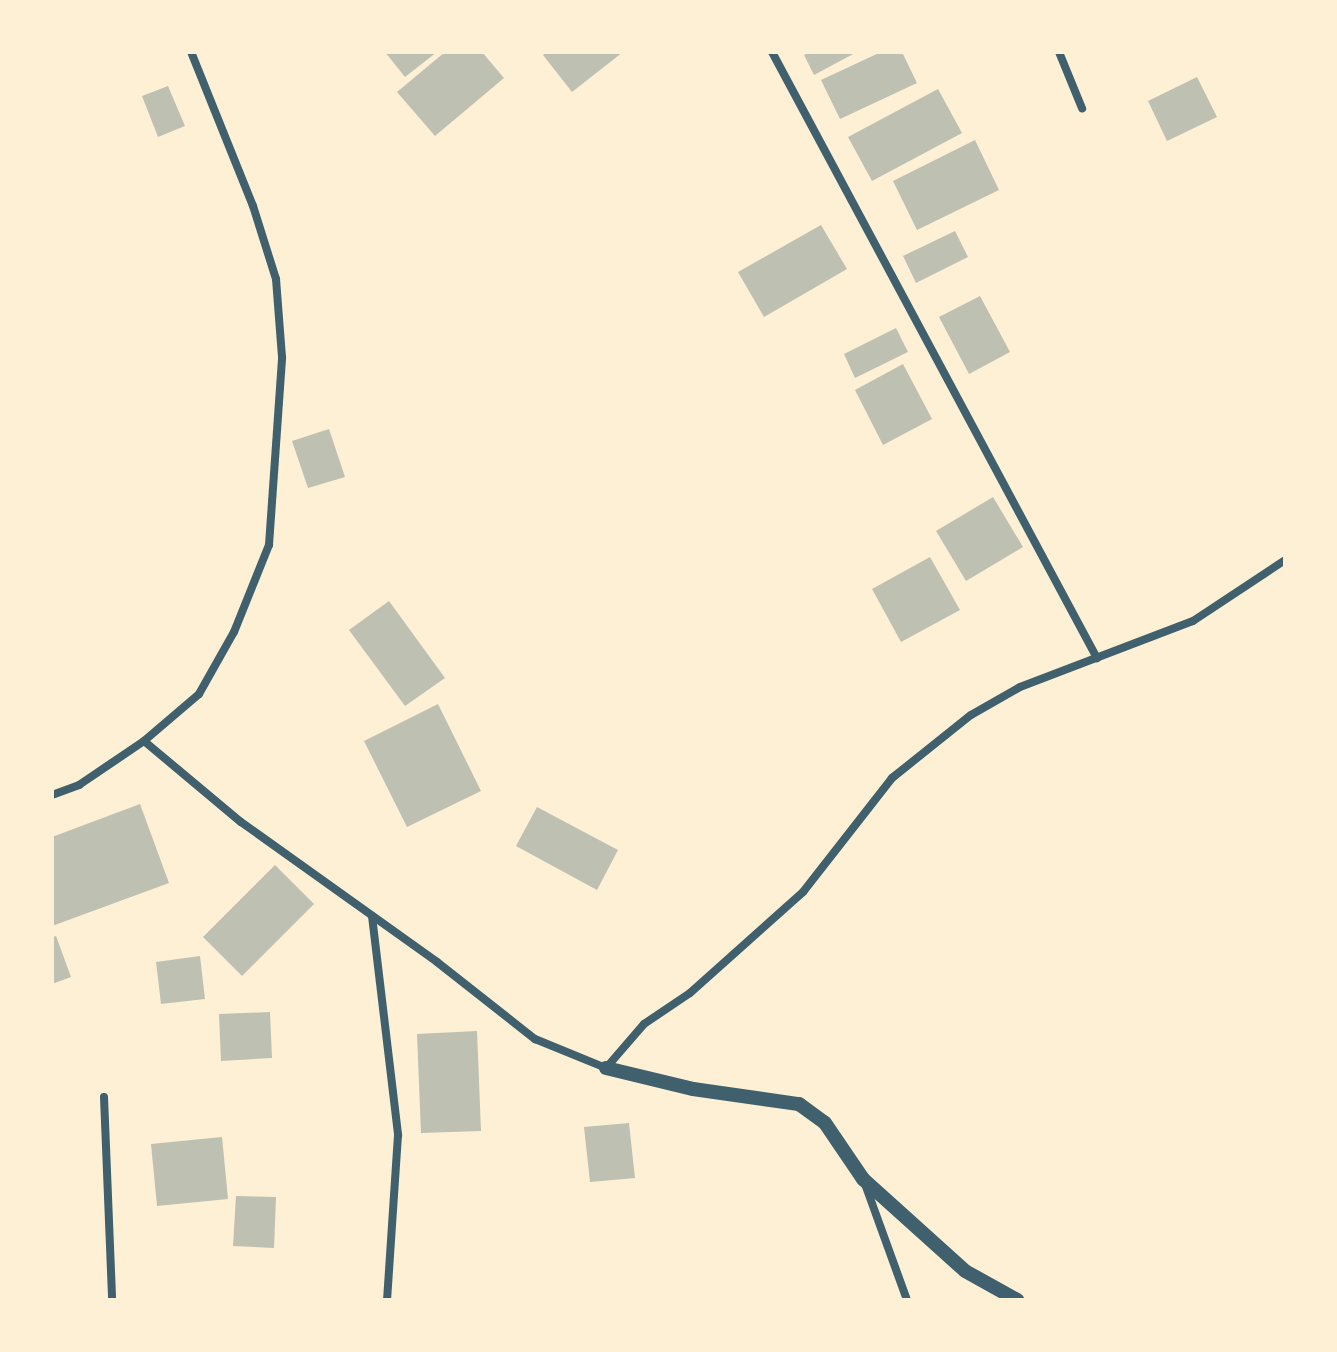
<!DOCTYPE html>
<style>
body{margin:0}
#map{position:relative;width:1337px;height:1352px;overflow:hidden;background:#fdf0d5;font-family:Mulish,sans-serif}
div>[style]{position:absolute}
.building>*{inset:0;background:#bec0b2}
.minor>*{height:8px;margin:-4px;padding:0 4px;transform-origin:4px;border-radius:4px;background:#3f606c}
.tertiary>*{height:14px;margin:-7px;padding:0 7px;transform-origin:7px;border-radius:7px;background:#3f606c}
span{translate:-50% -50%;white-space:nowrap;text-align:center;line-height:1.15;-webkit-text-stroke:6px #fdf0d5;paint-order:stroke}
.frame{position:absolute;inset:0;border:54px solid #fdf0d5;pointer-events:none}
</style>
<div id="map">
<div class="building">
<div style="clip-path:polygon(385px 52px,437px 52px,405px 77px)"></div>
<div style="clip-path:polygon(445px 52px,482px 52px,504px 78px,435px 136px,397px 92px)"></div>
<div style="clip-path:polygon(547px 52px,623px 52px,572px 92px,543px 55px)"></div>
<div style="clip-path:polygon(809px 52px,857px 52px,814px 75px,804px 55px)"></div>
<div style="clip-path:polygon(881px 52px,902px 52px,917px 83px,840px 119px,821px 80px)"></div>
<div style="clip-path:polygon(1197px 77px,1217px 117px,1167px 141px,1148px 101px)"></div>
<div style="clip-path:polygon(168px 86px,185px 126px,158px 137px,142px 96px)"></div>
<div style="clip-path:polygon(938px 89px,962px 133px,872px 181px,848px 137px)"></div>
<div style="clip-path:polygon(975px 140px,999px 190px,917px 230px,893px 181px)"></div>
<div style="clip-path:polygon(821px 225px,847px 269px,764px 317px,738px 272px)"></div>
<div style="clip-path:polygon(955px 231px,968px 257px,916px 283px,903px 256px)"></div>
<div style="clip-path:polygon(980px 296px,1010px 352px,969px 374px,939px 317px)"></div>
<div style="clip-path:polygon(896px 328px,908px 352px,855px 378px,844px 354px)"></div>
<div style="clip-path:polygon(903px 364px,932px 419px,883px 445px,855px 390px)"></div>
<div style="clip-path:polygon(329px 429px,345px 477px,308px 488px,292px 441px)"></div>
<div style="clip-path:polygon(993px 497px,1023px 547px,966px 581px,936px 531px)"></div>
<div style="clip-path:polygon(930px 557px,960px 610px,901px 642px,872px 589px)"></div>
<div style="clip-path:polygon(389px 601px,445px 678px,405px 706px,349px 630px)"></div>
<div style="clip-path:polygon(438px 704px,481px 791px,407px 827px,364px 741px)"></div>
<div style="clip-path:polygon(140px 804px,169px 883px,52px 926px,52px 837px)"></div>
<div style="clip-path:polygon(537px 807px,618px 850px,597px 890px,516px 846px)"></div>
<div style="clip-path:polygon(275px 865px,314px 904px,242px 976px,203px 937px)"></div>
<div style="clip-path:polygon(56px 936px,71px 977px,52px 984px,52px 937px)"></div>
<div style="clip-path:polygon(200px 956px,205px 999px,161px 1004px,156px 962px)"></div>
<div style="clip-path:polygon(270px 1012px,272px 1058px,221px 1061px,219px 1014px)"></div>
<div style="clip-path:polygon(477px 1031px,481px 1131px,421px 1133px,417px 1034px)"></div>
<div style="clip-path:polygon(629px 1123px,635px 1178px,590px 1182px,584px 1127px)"></div>
<div style="clip-path:polygon(222px 1137px,228px 1199px,157px 1206px,151px 1144px)"></div>
<div style="clip-path:polygon(236px 1196px,276px 1197px,274px 1248px,233px 1246px)"></div>
</div>
<div class="minor">
<div style="left:772px;top:52px;width:688px;rotate:61.8deg"></div>
<div style="left:1059px;top:52px;width:61px;rotate:67.7deg"></div>
<div style="left:144px;top:741px;width:126px;rotate:39.9deg"></div>
<div style="left:241px;top:822px;width:241px;rotate:35.5deg"></div>
<div style="left:437px;top:962px;width:125px;rotate:38.2deg"></div>
<div style="left:535px;top:1039px;width:77px;rotate:22.2deg"></div>
<div style="left:606px;top:1068px;width:58px;rotate:-49.2deg"></div>
<div style="left:644px;top:1024px;width:55px;rotate:-34deg"></div>
<div style="left:690px;top:993px;width:152px;rotate:-41.8deg"></div>
<div style="left:803px;top:892px;width:145px;rotate:-52deg"></div>
<div style="left:892px;top:778px;width:101px;rotate:-38.6deg"></div>
<div style="left:971px;top:715px;width:56px;rotate:-29.7deg"></div>
<div style="left:1020px;top:687px;width:185px;rotate:-20.9deg"></div>
<div style="left:1193px;top:621px;width:110px;rotate:-33.5deg"></div>
<div style="left:52px;top:795px;width:29px;rotate:-20deg"></div>
<div style="left:79px;top:785px;width:78px;rotate:-34.1deg"></div>
<div style="left:144px;top:741px;width:72px;rotate:-40.5deg"></div>
<div style="left:199px;top:694px;width:71px;rotate:-60.6deg"></div>
<div style="left:234px;top:632px;width:94px;rotate:-68.1deg"></div>
<div style="left:269px;top:545px;width:188px;rotate:-86deg"></div>
<div style="left:282px;top:357px;width:78px;rotate:-94.4deg"></div>
<div style="left:276px;top:279px;width:77px;rotate:-107.5deg"></div>
<div style="left:253px;top:206px;width:166px;rotate:-111.9deg"></div>
<div style="left:372px;top:916px;width:221px;rotate:83.2deg"></div>
<div style="left:398px;top:1135px;width:165px;rotate:93.8deg"></div>
<div style="left:104px;top:1097px;width:203px;rotate:87.7deg"></div>
<div style="left:865px;top:1184px;width:123px;rotate:70.1deg"></div>
</div>
<div class="tertiary">
<div style="left:606px;top:1068px;width:89px;rotate:13.6deg"></div>
<div style="left:693px;top:1089px;width:107px;rotate:8.1deg"></div>
<div style="left:799px;top:1104px;width:32px;rotate:36deg"></div>
<div style="left:825px;top:1123px;width:68px;rotate:55.8deg"></div>
<div style="left:863px;top:1179px;width:137px;rotate:42deg"></div>
<div style="left:965px;top:1271px;width:60px;rotate:29.1deg"></div>
</div>
<div class="frame"></div>
</div>
